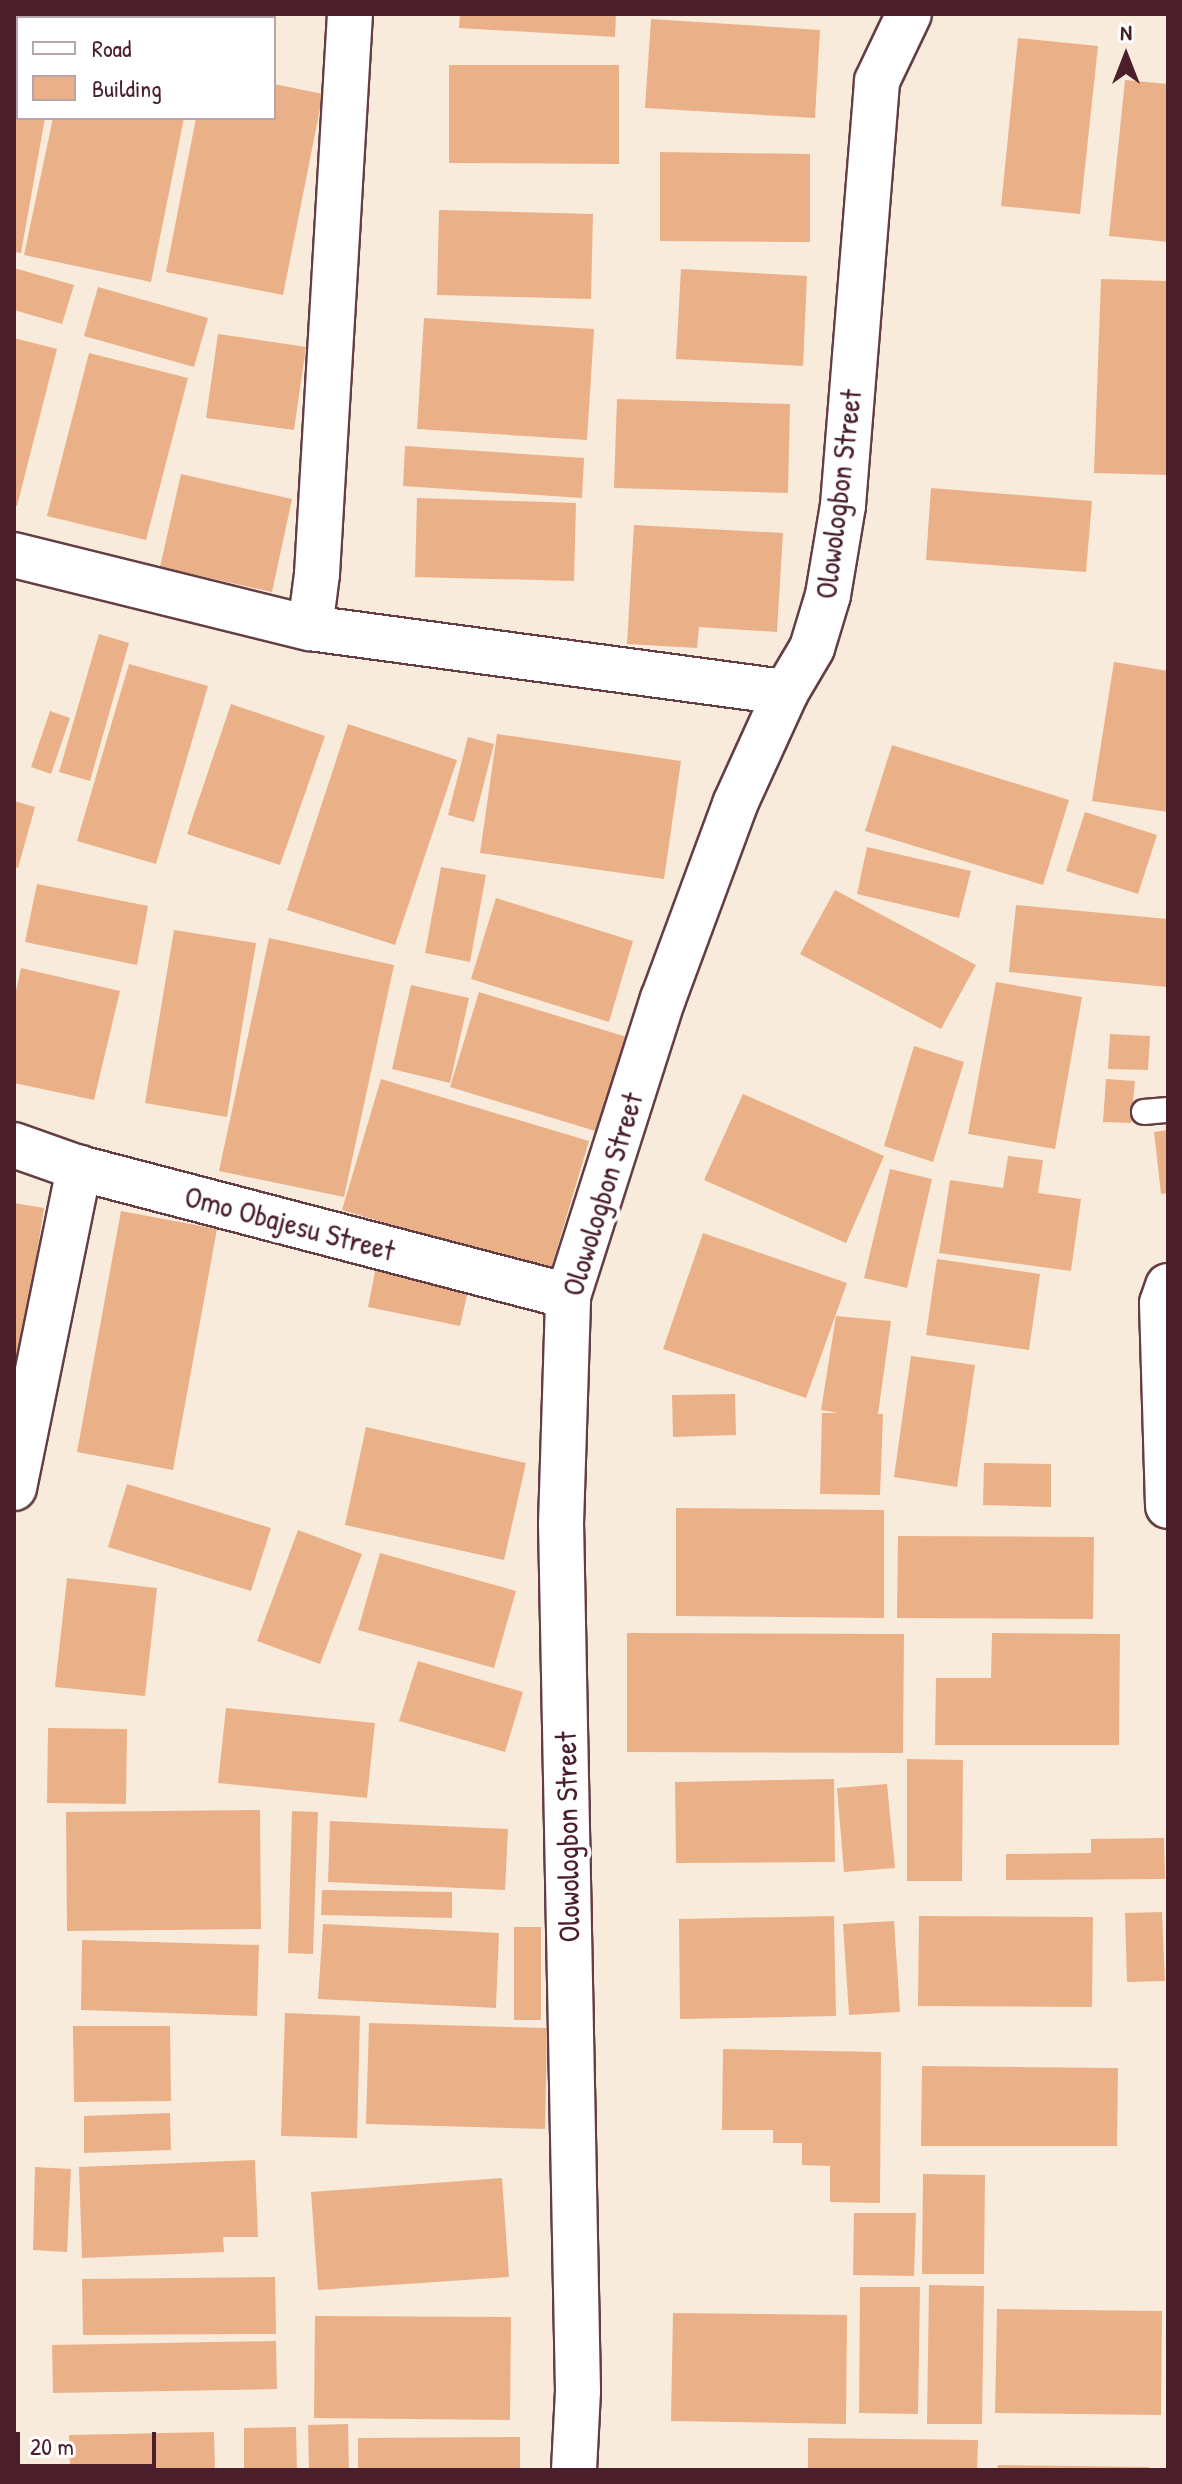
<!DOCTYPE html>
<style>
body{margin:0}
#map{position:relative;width:1182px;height:2484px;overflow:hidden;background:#f9ebdb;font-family:"Patrick Hand",sans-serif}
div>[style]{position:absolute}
.building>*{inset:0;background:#eab188}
.roads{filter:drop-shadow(2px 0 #643e45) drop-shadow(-2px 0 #643e45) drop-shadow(0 2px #643e45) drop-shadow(0 -2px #643e45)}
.service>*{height:24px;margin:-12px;padding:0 12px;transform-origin:12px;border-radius:12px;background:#fff}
.minor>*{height:44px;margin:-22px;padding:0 22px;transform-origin:22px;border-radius:22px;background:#fff}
span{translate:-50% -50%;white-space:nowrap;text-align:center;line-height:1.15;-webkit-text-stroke:8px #fff;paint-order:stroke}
.street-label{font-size:30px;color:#4a1f2b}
.frame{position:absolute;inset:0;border:16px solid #4a1f2b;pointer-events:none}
.legend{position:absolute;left:16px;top:16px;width:260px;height:104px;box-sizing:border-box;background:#fff;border:2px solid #b7a5aa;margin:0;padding:10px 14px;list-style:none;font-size:24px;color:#4a1f2b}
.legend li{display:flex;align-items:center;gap:16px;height:40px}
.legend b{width:40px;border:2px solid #b7a5aa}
.north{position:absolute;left:1086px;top:16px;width:80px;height:80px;-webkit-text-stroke:6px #fff;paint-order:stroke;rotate:0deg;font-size:22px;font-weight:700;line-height:32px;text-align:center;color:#4a1f2b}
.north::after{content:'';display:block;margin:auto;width:28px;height:36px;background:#4a1f2b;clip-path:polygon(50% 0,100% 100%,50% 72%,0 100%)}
.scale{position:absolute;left:16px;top:2432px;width:140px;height:36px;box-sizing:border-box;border:4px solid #4a1f2b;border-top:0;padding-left:10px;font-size:24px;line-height:28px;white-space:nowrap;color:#4a1f2b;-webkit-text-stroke:6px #fff;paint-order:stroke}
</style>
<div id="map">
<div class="building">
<div style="clip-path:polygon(460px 14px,616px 14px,615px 37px,459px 28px)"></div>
<div style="clip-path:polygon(651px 19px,820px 30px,815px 118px,645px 108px)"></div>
<div style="clip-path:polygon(14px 32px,18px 33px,18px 75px,14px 75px)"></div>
<div style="clip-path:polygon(1018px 38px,1098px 46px,1080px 214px,1001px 206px)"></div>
<div style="clip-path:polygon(449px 65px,619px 65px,619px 164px,449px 163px)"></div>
<div style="clip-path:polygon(1125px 80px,1168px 84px,1168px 242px,1109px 236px)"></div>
<div style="clip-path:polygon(14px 83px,18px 84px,18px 118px,45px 118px,21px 253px,14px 252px)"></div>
<div style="clip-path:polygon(274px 84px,323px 94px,283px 295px,166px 272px,196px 118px,274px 118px)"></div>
<div style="clip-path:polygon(53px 118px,184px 118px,151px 282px,24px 255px)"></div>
<div style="clip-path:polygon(660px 152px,810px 154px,810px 242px,660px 241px)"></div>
<div style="clip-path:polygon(439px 210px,593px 214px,591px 299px,437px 295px)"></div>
<div style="clip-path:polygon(14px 268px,74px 285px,62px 324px,14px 310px)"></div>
<div style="clip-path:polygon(681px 269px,807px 276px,803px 366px,676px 359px)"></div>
<div style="clip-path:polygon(1101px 279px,1168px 281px,1168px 475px,1094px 473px)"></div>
<div style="clip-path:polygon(98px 287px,208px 318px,194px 367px,84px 336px)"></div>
<div style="clip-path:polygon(424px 318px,594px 329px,587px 440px,417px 429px)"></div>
<div style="clip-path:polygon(218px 334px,306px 347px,294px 430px,206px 418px)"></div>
<div style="clip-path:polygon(14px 338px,57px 349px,17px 506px,14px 506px)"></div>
<div style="clip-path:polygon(89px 353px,188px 378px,146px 540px,47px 516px)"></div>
<div style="clip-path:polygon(617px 399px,790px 404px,788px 493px,614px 488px)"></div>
<div style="clip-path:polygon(405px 446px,584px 458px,582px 498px,403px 486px)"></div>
<div style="clip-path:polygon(181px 474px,292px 499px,272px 592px,160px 567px)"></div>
<div style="clip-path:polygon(931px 488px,1092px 501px,1086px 572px,926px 560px)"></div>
<div style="clip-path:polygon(417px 498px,576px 503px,574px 581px,415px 577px)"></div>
<div style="clip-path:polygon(634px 525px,783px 533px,777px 632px,699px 627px,697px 648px,627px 644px)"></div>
<div style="clip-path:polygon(99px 634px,129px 643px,90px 781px,59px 772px)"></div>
<div style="clip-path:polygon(1114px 662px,1168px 671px,1168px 812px,1092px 801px)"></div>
<div style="clip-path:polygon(129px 664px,208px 686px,156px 864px,77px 841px)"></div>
<div style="clip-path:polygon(231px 704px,325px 736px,280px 865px,187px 834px)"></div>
<div style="clip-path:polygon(50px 711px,70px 718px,51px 774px,31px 767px)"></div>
<div style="clip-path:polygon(348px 724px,457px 760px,395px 945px,287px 910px)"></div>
<div style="clip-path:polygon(497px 734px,681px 761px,664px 879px,480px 853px)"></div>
<div style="clip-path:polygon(468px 737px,494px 744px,474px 822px,448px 815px)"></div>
<div style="clip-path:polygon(892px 745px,1069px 800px,1043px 885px,865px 831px)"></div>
<div style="clip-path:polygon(14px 801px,35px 807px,18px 868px,14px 866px)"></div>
<div style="clip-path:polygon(1085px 812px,1157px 835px,1138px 894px,1066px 871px)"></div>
<div style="clip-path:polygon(867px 847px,971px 871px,959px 918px,857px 894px)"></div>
<div style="clip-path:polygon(441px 867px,486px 875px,470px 962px,425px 953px)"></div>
<div style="clip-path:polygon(37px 884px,148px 906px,137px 965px,25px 942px)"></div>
<div style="clip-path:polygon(835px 890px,976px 965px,941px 1029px,800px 954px)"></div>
<div style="clip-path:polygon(496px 898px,633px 941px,609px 1022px,471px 979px)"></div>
<div style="clip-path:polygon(1016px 905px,1168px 919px,1168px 987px,1009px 972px)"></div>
<div style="clip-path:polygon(174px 930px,256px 943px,227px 1117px,145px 1103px)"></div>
<div style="clip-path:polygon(269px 938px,394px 965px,344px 1197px,219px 1171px)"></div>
<div style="clip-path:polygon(21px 968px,120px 991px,94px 1100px,14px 1083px,14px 1000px)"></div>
<div style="clip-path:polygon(996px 982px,1082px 997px,1055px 1149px,968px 1134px)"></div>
<div style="clip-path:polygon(411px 985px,469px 998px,450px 1083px,392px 1069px)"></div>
<div style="clip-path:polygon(479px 992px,640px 1041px,612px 1136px,450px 1087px)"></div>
<div style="clip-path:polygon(1110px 1034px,1150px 1036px,1148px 1070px,1108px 1069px)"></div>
<div style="clip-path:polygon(914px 1046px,964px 1062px,933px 1162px,884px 1146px)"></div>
<div style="clip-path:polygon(381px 1079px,589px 1141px,550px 1272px,342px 1210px)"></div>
<div style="clip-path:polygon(1106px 1079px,1135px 1081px,1131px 1123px,1103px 1122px)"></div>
<div style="clip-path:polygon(743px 1094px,884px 1156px,846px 1243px,704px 1180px)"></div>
<div style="clip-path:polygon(1168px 1130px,1168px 1193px,1161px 1194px,1154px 1132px)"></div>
<div style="clip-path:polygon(1008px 1156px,1043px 1160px,1038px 1193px,1081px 1199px,1071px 1271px,939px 1253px,950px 1180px,1003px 1188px)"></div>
<div style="clip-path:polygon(890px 1169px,932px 1179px,907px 1288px,864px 1278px)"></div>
<div style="clip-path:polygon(14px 1203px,44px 1208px,21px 1356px,14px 1355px)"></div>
<div style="clip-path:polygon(121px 1211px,217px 1229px,173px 1470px,77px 1452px)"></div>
<div style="clip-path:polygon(703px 1233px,847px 1283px,806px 1398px,663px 1349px)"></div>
<div style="clip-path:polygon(937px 1259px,1040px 1274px,1029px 1350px,926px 1335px)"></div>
<div style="clip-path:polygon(376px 1267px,469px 1286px,460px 1326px,368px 1307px)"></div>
<div style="clip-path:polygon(836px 1316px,891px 1321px,878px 1414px,883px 1414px,880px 1495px,820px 1494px,822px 1413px,839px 1413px,821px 1410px)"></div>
<div style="clip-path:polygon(911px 1356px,975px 1365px,957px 1487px,894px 1477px)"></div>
<div style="clip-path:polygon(735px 1394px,736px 1435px,673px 1437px,672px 1395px)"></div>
<div style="clip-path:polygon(366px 1427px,526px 1463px,504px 1560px,345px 1525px)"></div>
<div style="clip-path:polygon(984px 1463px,1051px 1464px,1051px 1507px,983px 1505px)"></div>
<div style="clip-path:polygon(127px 1484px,271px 1528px,251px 1591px,108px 1547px)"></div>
<div style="clip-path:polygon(676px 1508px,884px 1510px,884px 1618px,676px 1616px)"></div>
<div style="clip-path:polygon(298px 1530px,362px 1554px,320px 1664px,257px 1641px)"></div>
<div style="clip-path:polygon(898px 1536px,1094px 1537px,1093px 1619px,897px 1618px)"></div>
<div style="clip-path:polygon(380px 1553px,516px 1591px,494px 1668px,358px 1630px)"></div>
<div style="clip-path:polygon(67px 1578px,157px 1588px,145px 1696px,55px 1687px)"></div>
<div style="clip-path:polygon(627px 1633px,904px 1634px,903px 1753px,627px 1752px)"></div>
<div style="clip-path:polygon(992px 1633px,1120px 1634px,1119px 1745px,935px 1745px,936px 1678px,991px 1678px)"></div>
<div style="clip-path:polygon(418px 1661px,523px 1692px,505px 1752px,399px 1721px)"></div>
<div style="clip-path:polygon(226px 1708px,375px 1723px,367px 1798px,218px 1783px)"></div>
<div style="clip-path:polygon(48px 1728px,127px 1729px,126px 1804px,47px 1803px)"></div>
<div style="clip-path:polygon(907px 1759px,963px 1760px,962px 1881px,907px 1881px)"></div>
<div style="clip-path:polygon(834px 1779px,835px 1862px,676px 1863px,675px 1782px)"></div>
<div style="clip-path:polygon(887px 1784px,895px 1868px,844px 1872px,837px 1788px)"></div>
<div style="clip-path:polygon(260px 1810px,261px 1929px,67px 1931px,66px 1812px)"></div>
<div style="clip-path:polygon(292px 1811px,318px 1812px,313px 1954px,288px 1953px)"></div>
<div style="clip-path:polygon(330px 1821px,508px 1829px,505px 1890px,328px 1882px)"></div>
<div style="clip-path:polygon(1164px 1838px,1165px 1879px,1006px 1880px,1006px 1854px,1091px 1853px,1091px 1839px)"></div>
<div style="clip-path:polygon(322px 1890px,452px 1892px,452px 1918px,321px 1915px)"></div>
<div style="clip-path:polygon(1162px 1912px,1165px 1981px,1127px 1982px,1125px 1913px)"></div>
<div style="clip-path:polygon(834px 1916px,836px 2016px,680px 2019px,679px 1919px)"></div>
<div style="clip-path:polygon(919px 1916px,1093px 1917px,1092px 2007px,918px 2006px)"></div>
<div style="clip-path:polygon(894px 1921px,900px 2012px,849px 2015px,843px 1924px)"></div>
<div style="clip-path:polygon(323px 1924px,499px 1933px,496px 2008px,318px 1999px)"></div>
<div style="clip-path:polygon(514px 1927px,541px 1927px,541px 2020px,514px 2020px)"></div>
<div style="clip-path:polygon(82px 1940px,259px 1945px,257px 2016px,81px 2010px)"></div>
<div style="clip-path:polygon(285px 2013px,360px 2016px,357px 2138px,281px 2136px)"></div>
<div style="clip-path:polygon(369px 2023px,547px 2028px,545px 2129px,366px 2124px)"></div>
<div style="clip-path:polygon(73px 2026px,170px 2026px,171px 2101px,74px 2102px)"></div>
<div style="clip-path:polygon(723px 2049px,881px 2052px,880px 2203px,830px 2202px,830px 2166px,802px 2165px,802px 2143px,773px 2143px,773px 2130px,722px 2130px)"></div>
<div style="clip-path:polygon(922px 2066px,1118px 2068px,1117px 2146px,921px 2146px)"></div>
<div style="clip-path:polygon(170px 2113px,171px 2150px,84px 2153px,84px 2116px)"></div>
<div style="clip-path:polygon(255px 2160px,258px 2237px,223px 2237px,224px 2252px,82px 2258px,79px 2167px)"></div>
<div style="clip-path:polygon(35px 2167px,71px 2169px,67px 2252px,33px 2250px)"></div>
<div style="clip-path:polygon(923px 2174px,985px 2175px,984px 2274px,922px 2274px)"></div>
<div style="clip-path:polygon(502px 2178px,509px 2277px,318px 2290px,311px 2192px)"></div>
<div style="clip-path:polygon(854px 2213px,916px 2213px,914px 2276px,853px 2275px)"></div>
<div style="clip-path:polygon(275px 2277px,276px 2334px,83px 2335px,82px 2279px)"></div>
<div style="clip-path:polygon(929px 2285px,984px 2286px,982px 2424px,927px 2424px)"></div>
<div style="clip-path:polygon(860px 2287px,920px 2287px,918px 2414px,859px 2413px)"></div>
<div style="clip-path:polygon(997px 2309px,1162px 2311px,1161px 2415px,995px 2413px)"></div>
<div style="clip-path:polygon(673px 2313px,847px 2315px,846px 2424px,671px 2421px)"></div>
<div style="clip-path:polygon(315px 2316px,511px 2317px,510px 2420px,314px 2418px)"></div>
<div style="clip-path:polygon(276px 2341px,277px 2389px,53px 2393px,52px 2345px)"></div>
<div style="clip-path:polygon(348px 2424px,349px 2470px,309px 2470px,308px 2425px)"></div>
<div style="clip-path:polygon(296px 2427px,297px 2470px,244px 2470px,244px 2428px)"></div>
<div style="clip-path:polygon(214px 2432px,215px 2470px,70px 2470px,69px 2435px)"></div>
<div style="clip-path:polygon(520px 2437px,520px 2470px,358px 2470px,358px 2438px)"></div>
<div style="clip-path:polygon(808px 2438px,978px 2440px,977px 2470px,808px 2470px)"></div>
<div style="clip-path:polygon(998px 2465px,1149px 2467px,1149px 2470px,997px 2470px)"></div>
</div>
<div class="roads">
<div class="service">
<div style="left:1144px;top:1112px;width:24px;rotate:-5deg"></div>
</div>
<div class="minor">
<div style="left:14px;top:555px;width:305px;rotate:13.9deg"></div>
<div style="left:310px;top:628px;width:480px;rotate:7.7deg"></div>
<div style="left:310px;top:628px;width:54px;rotate:-82.6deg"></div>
<div style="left:317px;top:574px;width:561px;rotate:-86.63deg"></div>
<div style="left:14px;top:1145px;width:69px;rotate:19.5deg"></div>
<div style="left:79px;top:1168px;width:505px;rotate:14.67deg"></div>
<div style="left:1168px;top:1286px;width:18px;rotate:109deg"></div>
<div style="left:1162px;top:1303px;width:203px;rotate:88.3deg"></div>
<div style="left:14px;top:1488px;width:327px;rotate:-78.5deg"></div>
<div style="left:574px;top:2470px;width:79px;rotate:-87.1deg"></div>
<div style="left:578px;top:2391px;width:867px;rotate:-91.12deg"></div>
<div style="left:561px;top:1524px;width:228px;rotate:-88.2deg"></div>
<div style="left:568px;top:1296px;width:312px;rotate:-72.3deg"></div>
<div style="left:663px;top:999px;width:208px;rotate:-69.7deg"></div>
<div style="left:735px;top:804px;width:123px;rotate:-65.5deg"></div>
<div style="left:786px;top:692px;width:51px;rotate:-59.4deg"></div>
<div style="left:812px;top:648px;width:55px;rotate:-73.2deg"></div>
<div style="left:828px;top:595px;width:91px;rotate:-80.5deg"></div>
<div style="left:843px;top:505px;width:425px;rotate:-85.4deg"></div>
<div style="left:877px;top:81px;width:74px;rotate:-64.5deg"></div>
</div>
</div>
<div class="street-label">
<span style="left:838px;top:494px;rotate:-83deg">Olowologbon Street</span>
<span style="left:602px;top:1194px;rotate:-73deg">Olowologbon Street</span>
<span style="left:290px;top:1223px;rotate:15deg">Omo Obajesu Street</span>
<span style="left:567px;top:1837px;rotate:-91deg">Olowologbon Street</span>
</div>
<div class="frame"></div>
<ul class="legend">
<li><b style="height:10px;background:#fff"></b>Road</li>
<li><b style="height:22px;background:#eab188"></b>Building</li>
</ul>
<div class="north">N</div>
<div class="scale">20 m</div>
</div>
